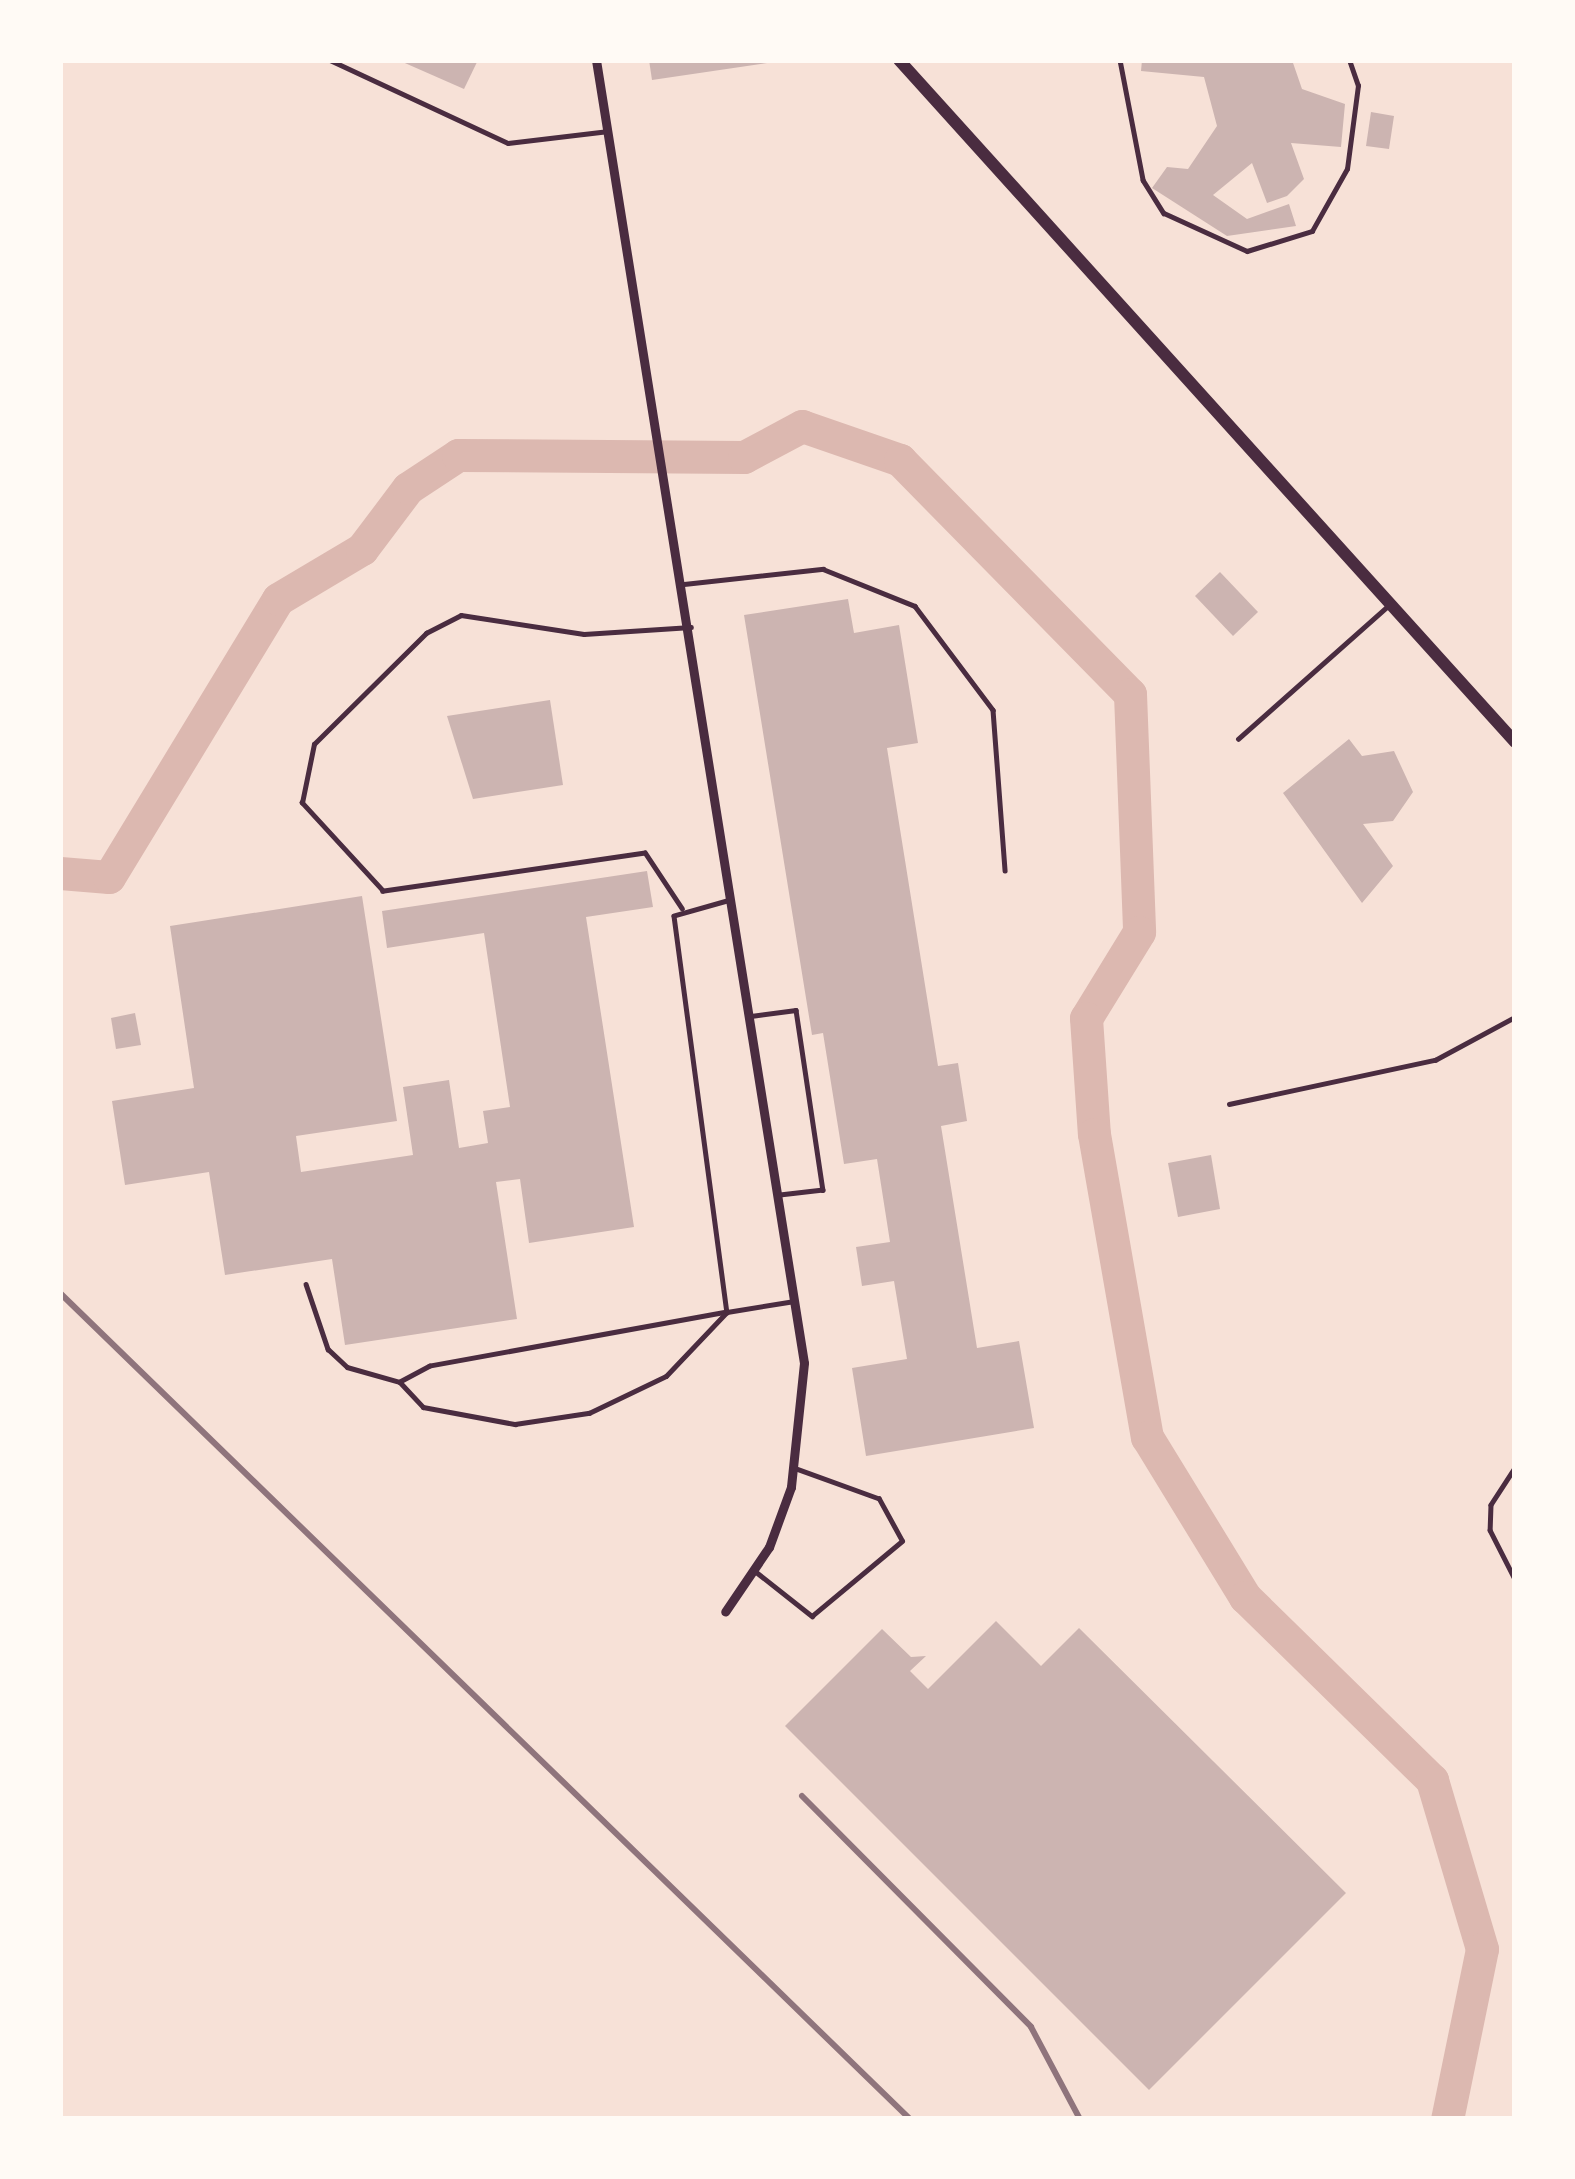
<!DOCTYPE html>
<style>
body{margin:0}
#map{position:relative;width:1575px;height:2179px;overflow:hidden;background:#f7e1d7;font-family:"Libre Baskerville",serif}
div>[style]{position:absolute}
.river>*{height:33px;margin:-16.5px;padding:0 16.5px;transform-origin:16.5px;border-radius:16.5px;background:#dcb8b0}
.building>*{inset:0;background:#ccb4b1}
.service>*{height:4.5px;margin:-2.25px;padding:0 2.25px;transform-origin:2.25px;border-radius:2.25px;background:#4a2c40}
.minor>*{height:9px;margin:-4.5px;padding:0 4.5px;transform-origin:4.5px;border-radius:4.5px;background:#4a2c40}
.secondary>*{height:12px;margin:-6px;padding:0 6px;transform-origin:6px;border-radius:6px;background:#4a2c40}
.rail>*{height:6px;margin:-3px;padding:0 3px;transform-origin:3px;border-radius:3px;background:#8f747c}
span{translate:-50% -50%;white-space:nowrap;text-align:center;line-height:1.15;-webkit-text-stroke:12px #fffaf5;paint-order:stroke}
.frame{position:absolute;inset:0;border:63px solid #fffaf5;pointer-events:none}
</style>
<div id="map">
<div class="river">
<div style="left:60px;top:873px;width:49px;rotate:4.7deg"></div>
<div style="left:109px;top:877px;width:325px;rotate:-58.7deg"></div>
<div style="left:278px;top:599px;width:98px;rotate:-30.8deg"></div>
<div style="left:362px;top:549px;width:76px;rotate:-53deg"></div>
<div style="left:408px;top:488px;width:60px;rotate:-33.4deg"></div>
<div style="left:458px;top:455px;width:286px;rotate:0.4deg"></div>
<div style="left:744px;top:457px;width:66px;rotate:-28.1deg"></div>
<div style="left:802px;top:426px;width:104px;rotate:19.1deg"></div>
<div style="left:900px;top:460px;width:328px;rotate:45.5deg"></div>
<div style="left:1130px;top:694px;width:238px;rotate:87.8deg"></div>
<div style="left:1139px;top:932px;width:101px;rotate:121.6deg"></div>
<div style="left:1086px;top:1018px;width:116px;rotate:86.1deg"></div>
<div style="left:1094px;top:1134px;width:308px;rotate:80.1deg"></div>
<div style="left:1147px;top:1437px;width:188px;rotate:58.5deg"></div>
<div style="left:1245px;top:1597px;width:262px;rotate:44.4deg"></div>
<div style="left:1432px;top:1780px;width:176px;rotate:73.5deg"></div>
<div style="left:1482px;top:1949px;width:174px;rotate:101.6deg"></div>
</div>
<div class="building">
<div style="clip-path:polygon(398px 60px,478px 60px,464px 89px)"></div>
<div style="clip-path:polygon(649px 60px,767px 60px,767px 63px,652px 80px)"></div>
<div style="clip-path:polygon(1142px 60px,1292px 60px,1302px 89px,1345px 104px,1341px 147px,1291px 143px,1304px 179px,1287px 196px,1267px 203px,1252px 163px,1213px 195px,1247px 219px,1289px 204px,1296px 226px,1227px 236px,1152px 188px,1167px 167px,1188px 169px,1217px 126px,1204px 77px,1141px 71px)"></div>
<div style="clip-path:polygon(1371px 112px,1394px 116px,1389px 149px,1366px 146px)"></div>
<div style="clip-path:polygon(1220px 572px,1258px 612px,1233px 636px,1195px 596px)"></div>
<div style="clip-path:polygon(848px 599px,854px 633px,899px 625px,918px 743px,887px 748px,938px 1066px,958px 1063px,967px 1121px,941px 1126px,977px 1348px,1019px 1341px,1034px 1428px,866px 1456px,852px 1368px,907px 1359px,894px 1281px,862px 1286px,856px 1247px,890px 1242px,877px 1159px,844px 1164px,823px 1033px,812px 1035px,744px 615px)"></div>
<div style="clip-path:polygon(550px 700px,563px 785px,473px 799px,447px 716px)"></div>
<div style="clip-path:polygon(1349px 739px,1362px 756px,1394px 751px,1413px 792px,1393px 821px,1363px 824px,1393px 866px,1362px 903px,1283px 793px)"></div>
<div style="clip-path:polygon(647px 871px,653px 907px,586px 917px,634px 1227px,529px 1243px,520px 1179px,496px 1182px,517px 1319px,345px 1345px,332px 1259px,225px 1275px,209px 1172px,125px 1185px,112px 1101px,194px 1088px,170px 926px,362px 896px,397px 1121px,296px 1136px,301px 1172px,413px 1155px,403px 1087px,449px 1080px,459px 1148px,488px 1143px,483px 1111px,510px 1107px,484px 933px,387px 948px,382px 911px)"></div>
<div style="clip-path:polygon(135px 1013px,141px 1045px,116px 1049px,111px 1018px)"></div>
<div style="clip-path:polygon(1211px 1155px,1220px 1209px,1178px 1217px,1168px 1163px)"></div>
<div style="clip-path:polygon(996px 1621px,1041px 1666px,1079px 1628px,1346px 1893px,1149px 2090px,785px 1726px,882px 1629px,911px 1657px,926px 1656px,910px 1671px,928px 1689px)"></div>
</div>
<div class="service">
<div style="left:330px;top:60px;width:196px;rotate:25deg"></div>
<div style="left:508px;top:143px;width:101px;rotate:-6.8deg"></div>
<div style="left:1120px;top:60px;width:122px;rotate:79.1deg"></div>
<div style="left:1143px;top:180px;width:39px;rotate:58deg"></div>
<div style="left:1164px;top:213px;width:91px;rotate:24.6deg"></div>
<div style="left:1247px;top:251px;width:68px;rotate:-17.1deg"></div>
<div style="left:1312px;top:231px;width:71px;rotate:-60.6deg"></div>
<div style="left:1347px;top:169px;width:84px;rotate:-82.5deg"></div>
<div style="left:1358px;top:86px;width:28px;rotate:-109deg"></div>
<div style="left:684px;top:584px;width:140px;rotate:-6.2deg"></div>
<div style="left:823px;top:569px;width:99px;rotate:21.9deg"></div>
<div style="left:915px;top:606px;width:130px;rotate:53.1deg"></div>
<div style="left:993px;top:710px;width:161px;rotate:85.7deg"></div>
<div style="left:1238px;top:739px;width:203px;rotate:-41.6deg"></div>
<div style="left:727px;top:901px;width:55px;rotate:164.2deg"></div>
<div style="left:674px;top:916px;width:400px;rotate:82.4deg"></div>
<div style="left:727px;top:1312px;width:302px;rotate:169.7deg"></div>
<div style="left:430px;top:1366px;width:34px;rotate:152deg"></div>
<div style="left:400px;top:1382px;width:34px;rotate:47deg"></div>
<div style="left:423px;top:1407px;width:94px;rotate:10.5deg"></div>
<div style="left:515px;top:1424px;width:75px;rotate:-8.5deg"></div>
<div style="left:589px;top:1413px;width:85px;rotate:-25.7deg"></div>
<div style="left:666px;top:1376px;width:88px;rotate:-46.4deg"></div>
<div style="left:727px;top:1312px;width:68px;rotate:-9.3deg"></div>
<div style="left:682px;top:909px;width:67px;rotate:-123.5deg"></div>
<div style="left:645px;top:853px;width:265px;rotate:171.7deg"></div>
<div style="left:383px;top:891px;width:120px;rotate:-132.6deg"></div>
<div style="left:302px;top:803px;width:60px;rotate:-78.5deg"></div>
<div style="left:314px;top:744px;width:158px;rotate:-44.7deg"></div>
<div style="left:426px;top:633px;width:39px;rotate:-27deg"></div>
<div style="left:461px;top:615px;width:124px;rotate:8.8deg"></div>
<div style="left:584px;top:634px;width:107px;rotate:-3.7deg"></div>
<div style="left:751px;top:1016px;width:45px;rotate:-7.6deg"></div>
<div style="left:796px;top:1010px;width:182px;rotate:81.5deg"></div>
<div style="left:823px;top:1190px;width:43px;rotate:173.4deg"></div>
<div style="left:1229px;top:1104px;width:211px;rotate:-12.1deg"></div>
<div style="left:1435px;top:1060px;width:91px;rotate:-28.3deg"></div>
<div style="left:306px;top:1284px;width:69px;rotate:71.3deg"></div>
<div style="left:328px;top:1349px;width:26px;rotate:43deg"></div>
<div style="left:347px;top:1367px;width:55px;rotate:15.8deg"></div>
<div style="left:1515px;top:1468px;width:44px;rotate:123deg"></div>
<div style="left:1491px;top:1505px;width:25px;rotate:92deg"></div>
<div style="left:1490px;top:1530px;width:55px;rotate:63deg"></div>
<div style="left:755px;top:1571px;width:73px;rotate:38.3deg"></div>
<div style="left:812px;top:1616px;width:117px;rotate:-39.8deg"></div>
<div style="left:902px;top:1541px;width:48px;rotate:-118.7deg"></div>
<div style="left:879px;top:1499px;width:88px;rotate:-160.1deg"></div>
</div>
<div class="minor">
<div style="left:596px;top:60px;width:1319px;rotate:80.93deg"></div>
<div style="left:804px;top:1363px;width:125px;rotate:96deg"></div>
<div style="left:791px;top:1487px;width:64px;rotate:110.1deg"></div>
<div style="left:769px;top:1547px;width:78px;rotate:124.1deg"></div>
</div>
<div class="secondary">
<div style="left:899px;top:60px;width:919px;rotate:47.91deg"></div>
</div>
<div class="rail">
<div style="left:60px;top:1293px;width:1185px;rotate:44.18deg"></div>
<div style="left:802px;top:1796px;width:325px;rotate:45.2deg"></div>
<div style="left:1031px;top:2027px;width:104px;rotate:62deg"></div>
</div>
<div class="frame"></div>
</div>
